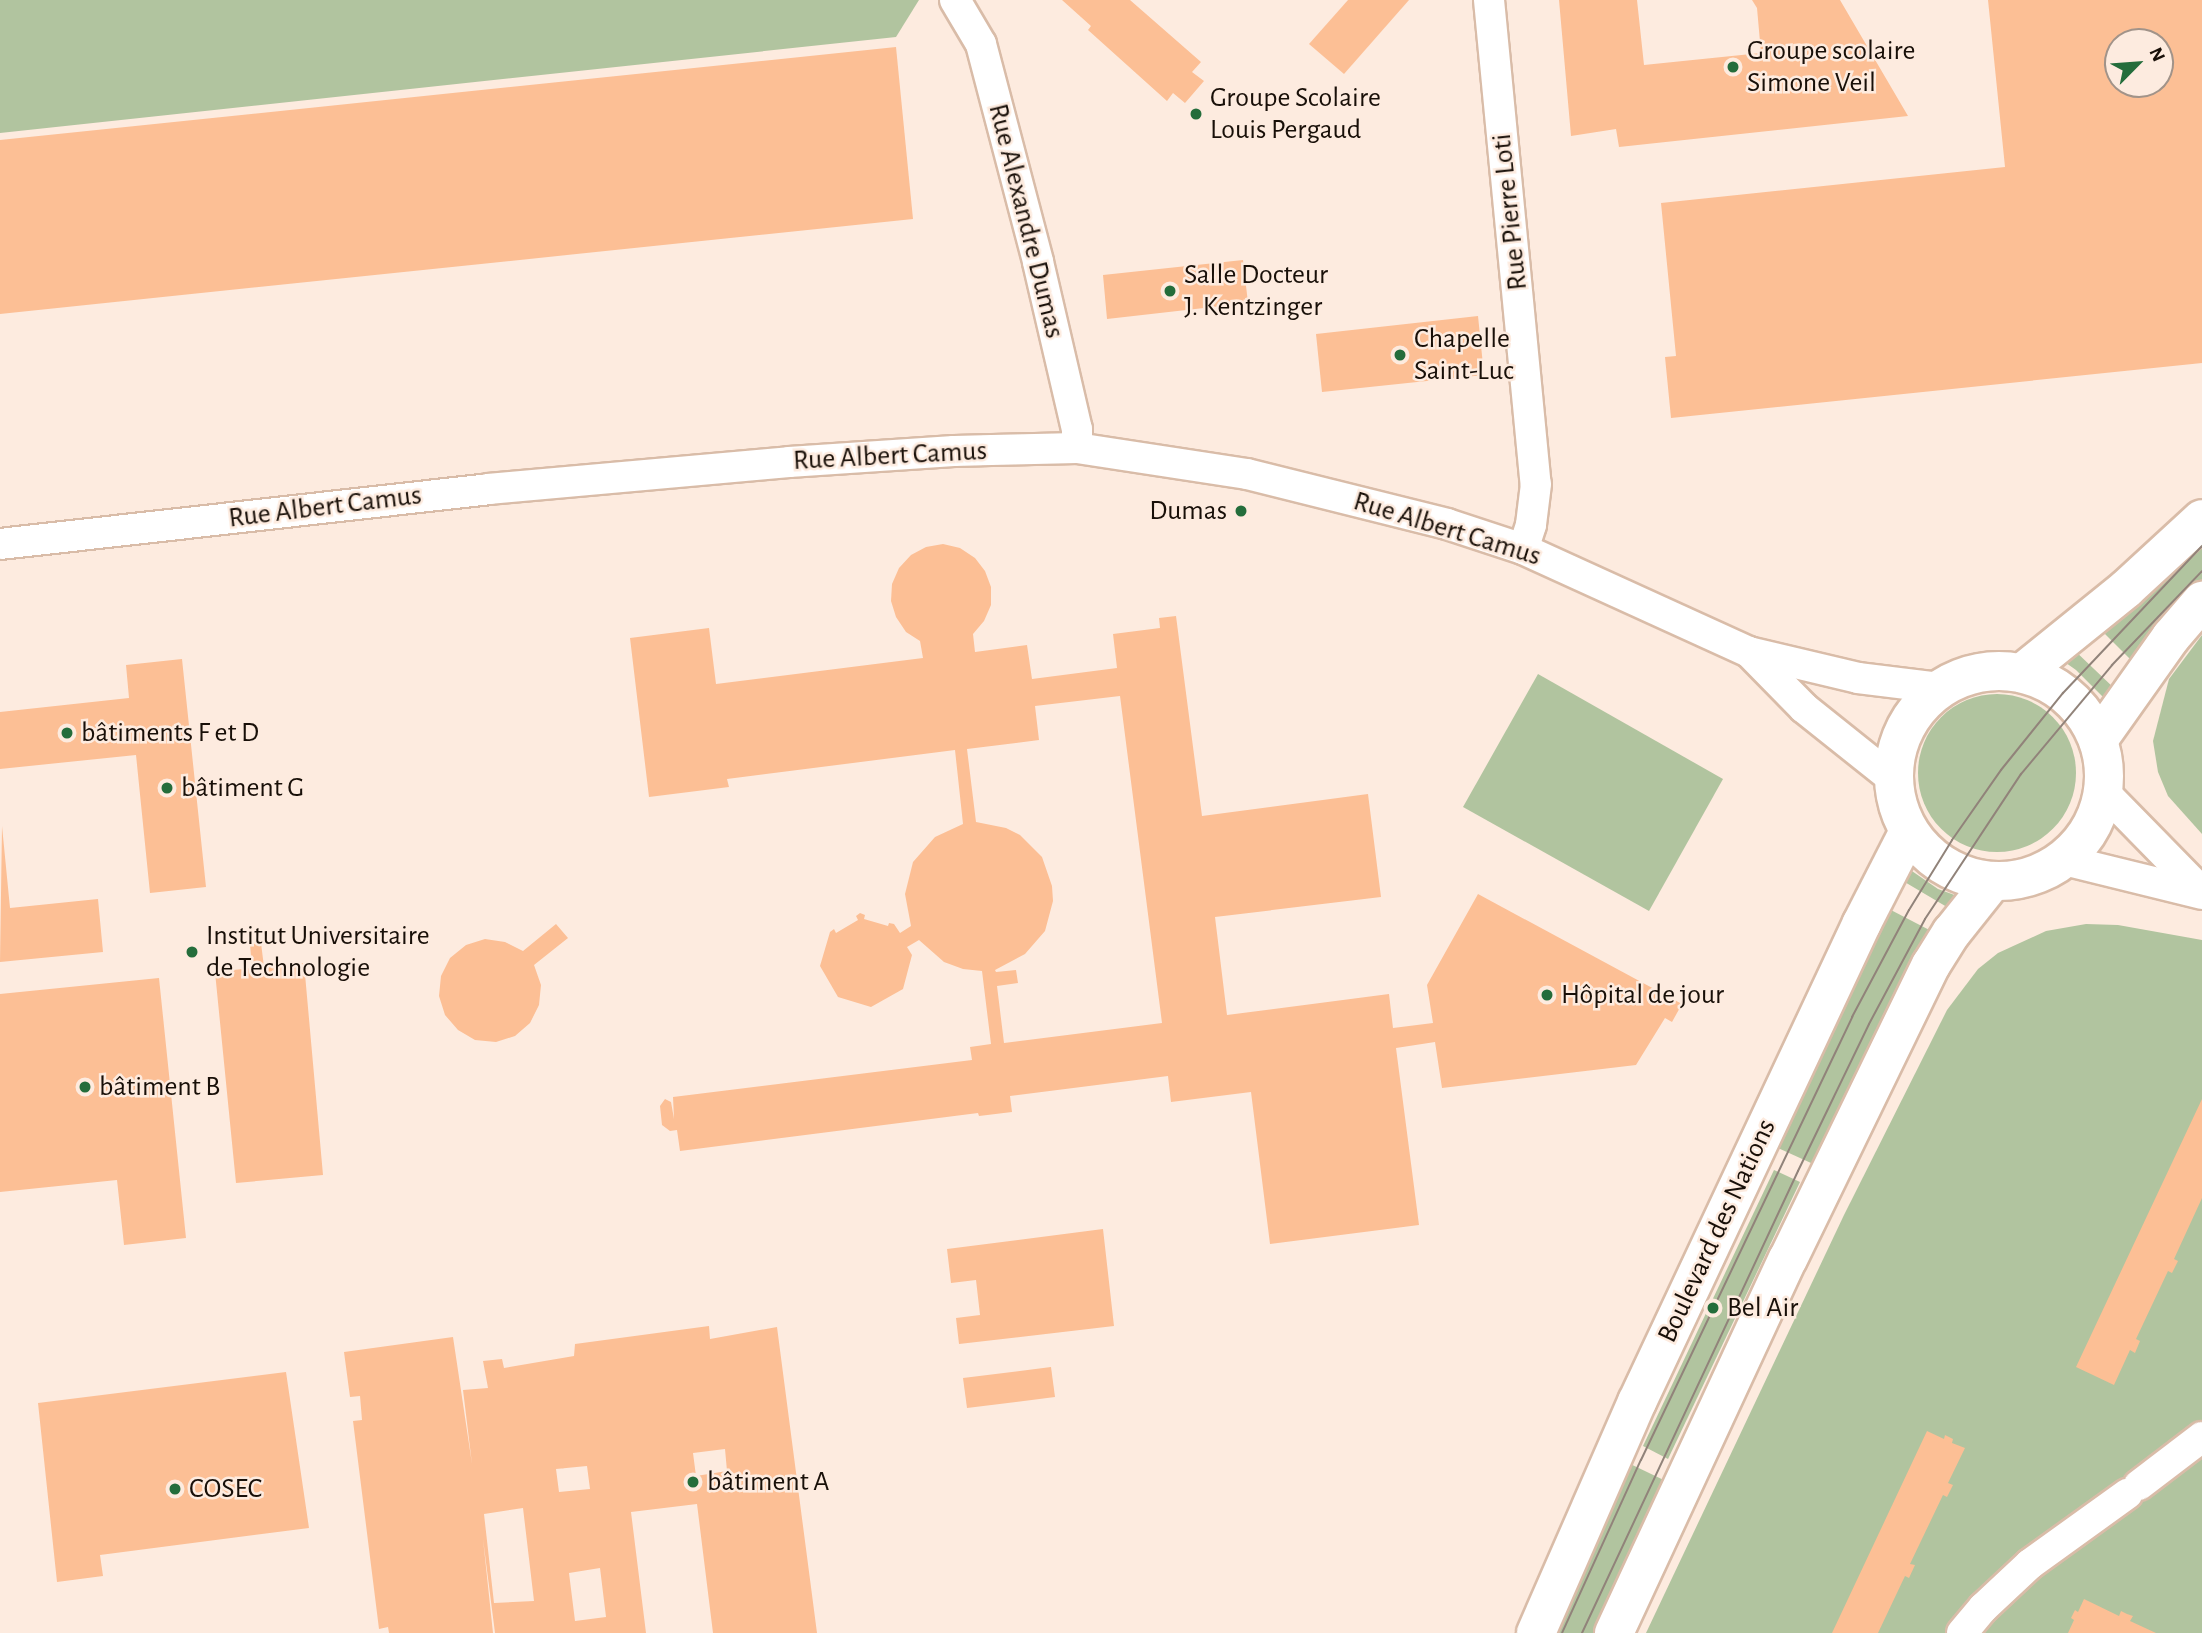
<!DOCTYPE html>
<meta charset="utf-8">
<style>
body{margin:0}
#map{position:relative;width:2202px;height:1633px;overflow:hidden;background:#fdebdf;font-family:"Alegreya Sans",sans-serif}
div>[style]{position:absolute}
.green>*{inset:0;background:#b1c49f}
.round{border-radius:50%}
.building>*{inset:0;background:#fcbf95}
.roads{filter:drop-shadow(2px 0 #d9bca8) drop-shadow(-2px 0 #d9bca8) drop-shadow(0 2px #d9bca8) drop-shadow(0 -2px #d9bca8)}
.street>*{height:30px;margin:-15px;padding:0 15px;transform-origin:15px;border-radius:15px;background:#fff}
.secondary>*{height:38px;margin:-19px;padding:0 19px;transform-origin:19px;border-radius:19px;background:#fff}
.secondary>.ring{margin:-19px;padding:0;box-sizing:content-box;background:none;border:38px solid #fff;border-radius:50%}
.tram>*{height:2px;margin:-1px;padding:0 1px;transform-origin:1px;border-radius:1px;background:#91837a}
.dots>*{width:19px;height:19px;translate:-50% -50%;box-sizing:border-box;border:4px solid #fdebdf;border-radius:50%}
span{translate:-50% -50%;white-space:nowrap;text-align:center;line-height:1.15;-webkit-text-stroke:5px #fdebdf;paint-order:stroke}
.poi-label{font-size:28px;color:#180f08}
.left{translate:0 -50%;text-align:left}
.right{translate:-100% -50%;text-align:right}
.street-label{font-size:28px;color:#180f08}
.north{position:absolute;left:2104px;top:28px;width:70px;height:70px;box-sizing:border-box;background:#fdebdf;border:2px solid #a19389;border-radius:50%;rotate:65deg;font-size:19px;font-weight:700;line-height:28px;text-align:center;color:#180f08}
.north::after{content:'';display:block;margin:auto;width:24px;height:32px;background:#246d3b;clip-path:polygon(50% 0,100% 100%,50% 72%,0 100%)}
</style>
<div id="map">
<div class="green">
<div style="clip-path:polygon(0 0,919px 0,896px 37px,0 133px)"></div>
<div style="clip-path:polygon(2202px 532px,2202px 587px,2135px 664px,2098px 627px)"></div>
<div style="clip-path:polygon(2202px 635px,2202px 834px,2168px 796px,2158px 772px,2153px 741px,2169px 679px)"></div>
<div style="clip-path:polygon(2072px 648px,2115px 689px,2107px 701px,2076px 670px,2059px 658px)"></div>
<div style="clip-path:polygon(1538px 674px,1723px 779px,1649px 911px,1463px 807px)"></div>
<div class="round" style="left:1918px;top:694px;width:158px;height:158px"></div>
<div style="clip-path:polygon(1909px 869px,1938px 889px,1960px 897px,1952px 910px,1903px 881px)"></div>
<div style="clip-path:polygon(1889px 909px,1937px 934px,1822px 1168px,1769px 1144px)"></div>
<div style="clip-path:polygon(2086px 924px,2118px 925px,2202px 940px,2202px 1633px,1646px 1633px,1844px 1215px,1947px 1010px,1978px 969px,1998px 953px,2046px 931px)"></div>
<div style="clip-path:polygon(1774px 1170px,1800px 1182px,1668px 1459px,1643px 1446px)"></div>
<div style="clip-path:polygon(1622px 1460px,1672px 1484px,1600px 1633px,1547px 1633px)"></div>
</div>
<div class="building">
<div style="clip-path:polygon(1062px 0,1130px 0,1201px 62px,1192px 72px,1204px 81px,1185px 103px,1173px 93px,1167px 101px,1088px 30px,1091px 26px)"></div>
<div style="clip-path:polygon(1348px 0,1409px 0,1344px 74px,1309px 44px)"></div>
<div style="clip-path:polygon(1559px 0,1637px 0,1644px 65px,1761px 53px,1757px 8px,1752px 0,1840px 0,1908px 116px,1619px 147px,1616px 129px,1571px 136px)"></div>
<div style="clip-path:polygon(evenodd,1988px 0,2202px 0,2202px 363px,1671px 418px,1665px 357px,1676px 356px,1661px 203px,2005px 167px,1988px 0,2118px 42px,2160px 42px,2160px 84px,2118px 84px,2118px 42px)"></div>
<div style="clip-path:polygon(896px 47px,913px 219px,0 314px,0 140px)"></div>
<div style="clip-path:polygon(1243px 260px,1248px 303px,1107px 319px,1103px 275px)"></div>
<div style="clip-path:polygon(1478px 316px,1484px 375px,1322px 392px,1316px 334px)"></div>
<div style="clip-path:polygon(evenodd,943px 544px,960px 548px,975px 558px,985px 571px,991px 587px,991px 605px,984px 621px,973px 634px,975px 652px,1027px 645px,1032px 679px,1117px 668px,1113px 634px,1160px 628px,1159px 618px,1176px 616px,1202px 816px,1368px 794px,1381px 897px,1215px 917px,1227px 1015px,1389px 994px,1393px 1028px,1433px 1023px,1427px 985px,1478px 894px,1682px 1004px,1672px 1022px,1665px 1018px,1636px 1065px,1442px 1088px,1435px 1042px,1396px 1048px,1419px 1225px,1270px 1244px,1251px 1092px,1171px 1102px,1168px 1076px,1010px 1096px,1012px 1112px,979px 1116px,978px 1113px,680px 1151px,677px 1130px,670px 1131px,662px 1125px,660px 1106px,665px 1099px,671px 1102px,674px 1119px,673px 1097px,972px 1060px,970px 1047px,991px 1044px,982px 971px,963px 969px,944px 962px,919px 940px,907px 947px,912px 955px,903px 989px,871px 1007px,838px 997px,820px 966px,830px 932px,834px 929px,836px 933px,858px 920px,856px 916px,860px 913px,865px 915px,864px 919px,888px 926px,889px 923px,894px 924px,900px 933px,911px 926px,905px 894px,913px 862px,935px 837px,963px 824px,955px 750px,727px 779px,729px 787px,649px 797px,630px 638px,709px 628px,716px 684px,923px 658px,920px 641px,906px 632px,896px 617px,891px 601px,892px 584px,899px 568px,911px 555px,926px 547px,943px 544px,1120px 696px,1162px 1023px,1004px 1043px,997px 986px,1018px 983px,1016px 970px,996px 972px,995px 970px,1025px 954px,1045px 931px,1053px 901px,1052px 886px,1042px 857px,1020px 835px,1006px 828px,976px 822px,967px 749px,1039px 740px,1035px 706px,1120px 696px)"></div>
<div style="clip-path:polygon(182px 659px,206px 887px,150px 893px,136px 755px,0 769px,0 712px,129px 698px,126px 665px)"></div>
<div style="clip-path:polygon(2px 826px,10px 908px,98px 899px,103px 952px,0 962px)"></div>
<div style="clip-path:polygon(556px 924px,568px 938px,534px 965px,541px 985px,539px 1005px,530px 1023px,515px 1036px,496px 1042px,475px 1040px,458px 1030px,445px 1015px,439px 996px,441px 976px,450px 958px,466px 945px,485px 939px,505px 942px,523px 951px)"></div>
<div style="clip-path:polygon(261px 943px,264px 967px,304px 963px,323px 1175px,236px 1183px,215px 972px,252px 968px,250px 944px)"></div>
<div style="clip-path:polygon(159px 978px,186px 1238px,124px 1245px,117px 1180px,0 1192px,0 994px)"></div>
<div style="clip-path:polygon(2202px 1099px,2202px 1198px,2174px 1259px,2178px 1261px,2172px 1273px,2168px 1271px,2136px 1339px,2140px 1341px,2135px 1353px,2130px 1350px,2114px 1385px,2076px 1367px)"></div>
<div style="clip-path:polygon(1103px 1229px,1114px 1326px,959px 1344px,956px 1318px,980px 1315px,976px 1280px,951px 1283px,947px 1249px)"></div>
<div style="clip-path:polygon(evenodd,709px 1326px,710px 1339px,777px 1327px,817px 1633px,713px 1633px,697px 1504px,631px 1512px,646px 1633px,495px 1633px,483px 1539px,493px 1633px,389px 1633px,388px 1627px,379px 1629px,353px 1421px,362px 1420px,360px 1396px,350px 1397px,344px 1352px,453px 1337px,472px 1464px,463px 1390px,488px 1388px,483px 1361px,502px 1359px,504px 1368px,574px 1356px,575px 1344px,709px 1326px,725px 1449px,727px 1471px,696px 1476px,693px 1453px,725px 1449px,709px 1326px,587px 1466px,590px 1489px,559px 1492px,556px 1469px,587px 1466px,709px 1326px,523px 1508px,534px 1601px,494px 1603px,484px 1514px,523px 1508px,709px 1326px,600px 1568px,606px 1617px,575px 1621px,569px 1573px,600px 1568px)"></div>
<div style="clip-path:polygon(1051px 1367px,1055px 1397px,967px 1408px,963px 1378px)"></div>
<div style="clip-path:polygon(286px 1372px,309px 1528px,100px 1555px,103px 1576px,57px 1582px,38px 1403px)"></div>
<div style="clip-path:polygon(1927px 1431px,1944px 1439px,1945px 1435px,1953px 1439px,1952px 1443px,1965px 1448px,1948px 1483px,1953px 1485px,1947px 1497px,1943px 1495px,1910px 1564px,1915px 1565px,1909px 1578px,1905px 1576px,1878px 1633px,1832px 1633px)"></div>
<div style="clip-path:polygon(2084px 1599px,2119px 1616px,2121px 1611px,2127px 1614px,2133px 1616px,2130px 1621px,2156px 1633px,2068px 1633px,2074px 1620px,2071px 1618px,2075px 1610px,2078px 1612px)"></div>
</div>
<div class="roads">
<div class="street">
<div style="left:955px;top:0;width:51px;rotate:59.4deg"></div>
<div style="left:981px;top:44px;width:225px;rotate:75.3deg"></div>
<div style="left:1038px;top:262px;width:171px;rotate:76.9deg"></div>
<div style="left:1077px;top:429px;width:19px;rotate:90deg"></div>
<div style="left:1489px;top:0;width:486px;rotate:84.5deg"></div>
<div style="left:1536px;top:484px;width:41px;rotate:97deg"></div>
<div style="left:1531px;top:525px;width:25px;rotate:108deg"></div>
<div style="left:0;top:544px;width:491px;rotate:-6.4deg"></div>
<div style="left:488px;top:489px;width:302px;rotate:-5.1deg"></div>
<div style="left:789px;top:462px;width:165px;rotate:-3.8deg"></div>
<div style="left:954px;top:451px;width:123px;rotate:-1.4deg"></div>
<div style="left:1077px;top:448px;width:172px;rotate:8.7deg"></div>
<div style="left:1247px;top:474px;width:206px;rotate:14deg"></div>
<div style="left:1447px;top:524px;width:80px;rotate:18.2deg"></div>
<div style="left:1523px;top:549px;width:248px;rotate:24.5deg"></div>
<div style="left:1749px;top:652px;width:112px;rotate:13.4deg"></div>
<div style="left:1858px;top:678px;width:82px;rotate:7deg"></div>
<div style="left:1749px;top:652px;width:78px;rotate:45.5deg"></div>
<div style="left:1804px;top:708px;width:114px;rotate:38.6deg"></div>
<div style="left:2103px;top:791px;width:141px;rotate:45.6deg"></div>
<div style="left:2064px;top:860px;width:142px;rotate:13.8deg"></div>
<div style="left:2139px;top:1485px;width:79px;rotate:-37.3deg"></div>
<div style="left:1962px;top:1633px;width:33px;rotate:-50deg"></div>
<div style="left:1983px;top:1608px;width:64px;rotate:-43.1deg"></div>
<div style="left:2030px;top:1564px;width:120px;rotate:-35.8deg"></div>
</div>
<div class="secondary">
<div class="ring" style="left:1894px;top:671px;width:172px;height:172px"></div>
<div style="left:2022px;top:673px;width:134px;rotate:-38.9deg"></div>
<div style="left:2126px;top:589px;width:103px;rotate:-42.6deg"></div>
<div style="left:2098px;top:740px;width:126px;rotate:-54.7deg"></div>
<div style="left:2171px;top:637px;width:48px;rotate:-49.3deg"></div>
<div style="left:1536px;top:1633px;width:252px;rotate:-66.4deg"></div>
<div style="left:1637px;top:1402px;width:529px;rotate:-64.84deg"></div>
<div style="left:1862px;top:923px;width:101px;rotate:-62.9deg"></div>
<div style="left:1614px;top:1633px;width:412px;rotate:-65.1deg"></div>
<div style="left:1788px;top:1259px;width:327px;rotate:-64.1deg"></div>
<div style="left:1931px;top:965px;width:39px;rotate:-58deg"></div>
<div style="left:1952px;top:932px;width:63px;rotate:-51.5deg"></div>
</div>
</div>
<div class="tram">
<div style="left:1562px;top:1633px;width:190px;rotate:-65.5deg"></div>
<div style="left:1641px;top:1460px;width:491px;rotate:-64.5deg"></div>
<div style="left:1852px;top:1017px;width:121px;rotate:-62deg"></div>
<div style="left:1909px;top:910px;width:82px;rotate:-58.4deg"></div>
<div style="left:1952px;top:840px;width:85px;rotate:-55deg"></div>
<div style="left:2001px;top:770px;width:99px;rotate:-51.2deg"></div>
<div style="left:2063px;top:693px;width:202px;rotate:-46.6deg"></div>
<div style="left:1582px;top:1633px;width:510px;rotate:-64.94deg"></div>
<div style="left:1798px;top:1171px;width:163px;rotate:-64.2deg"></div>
<div style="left:1869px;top:1024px;width:119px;rotate:-61.9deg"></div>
<div style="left:1925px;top:919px;width:174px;rotate:-56.5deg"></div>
<div style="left:2021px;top:774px;width:142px;rotate:-50.1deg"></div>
<div style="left:2112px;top:665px;width:130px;rotate:-46.2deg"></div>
</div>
<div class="dots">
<div style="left:1733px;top:67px;background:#246d3b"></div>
<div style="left:1196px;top:114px;background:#246d3b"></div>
<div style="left:1170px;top:291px;background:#246d3b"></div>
<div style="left:1400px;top:355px;background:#246d3b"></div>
<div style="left:1241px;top:511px;background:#246d3b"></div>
<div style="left:67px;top:733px;background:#246d3b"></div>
<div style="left:167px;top:788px;background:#246d3b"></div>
<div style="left:192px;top:952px;background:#246d3b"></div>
<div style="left:1547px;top:995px;background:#246d3b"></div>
<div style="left:85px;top:1087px;background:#246d3b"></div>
<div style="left:1713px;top:1308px;background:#246d3b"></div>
<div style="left:693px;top:1482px;background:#246d3b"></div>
<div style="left:175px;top:1489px;background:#246d3b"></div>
</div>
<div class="poi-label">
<span class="left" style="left:1747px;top:67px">Groupe scolaire<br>Simone Veil</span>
<span class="left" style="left:1210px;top:114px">Groupe Scolaire<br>Louis Pergaud</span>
<span class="left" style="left:1184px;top:291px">Salle Docteur<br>J. Kentzinger</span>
<span class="left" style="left:1414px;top:355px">Chapelle<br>Saint-Luc</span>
<span class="right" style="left:1227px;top:511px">Dumas</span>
<span class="left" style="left:81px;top:733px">bâtiments F et D</span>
<span class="left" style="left:181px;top:788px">bâtiment G</span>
<span class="left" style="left:206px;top:952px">Institut Universitaire<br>de Technologie</span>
<span class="left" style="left:1561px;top:995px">Hôpital de jour</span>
<span class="left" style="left:99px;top:1087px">bâtiment B</span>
<span class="left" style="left:1727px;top:1308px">Bel Air</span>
<span class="left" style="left:707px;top:1482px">bâtiment A</span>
<span class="left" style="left:189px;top:1489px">COSEC</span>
</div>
<div class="street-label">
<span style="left:1510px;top:212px;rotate:-96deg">Rue Pierre Loti</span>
<span style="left:1026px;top:221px;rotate:76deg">Rue Alexandre Dumas</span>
<span style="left:890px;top:456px;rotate:-3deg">Rue Albert Camus</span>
<span style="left:325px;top:507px;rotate:-7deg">Rue Albert Camus</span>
<span style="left:1447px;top:529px;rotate:17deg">Rue Albert Camus</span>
<span style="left:1717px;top:1231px;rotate:-65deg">Boulevard des Nations</span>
</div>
<div class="north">N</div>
</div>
